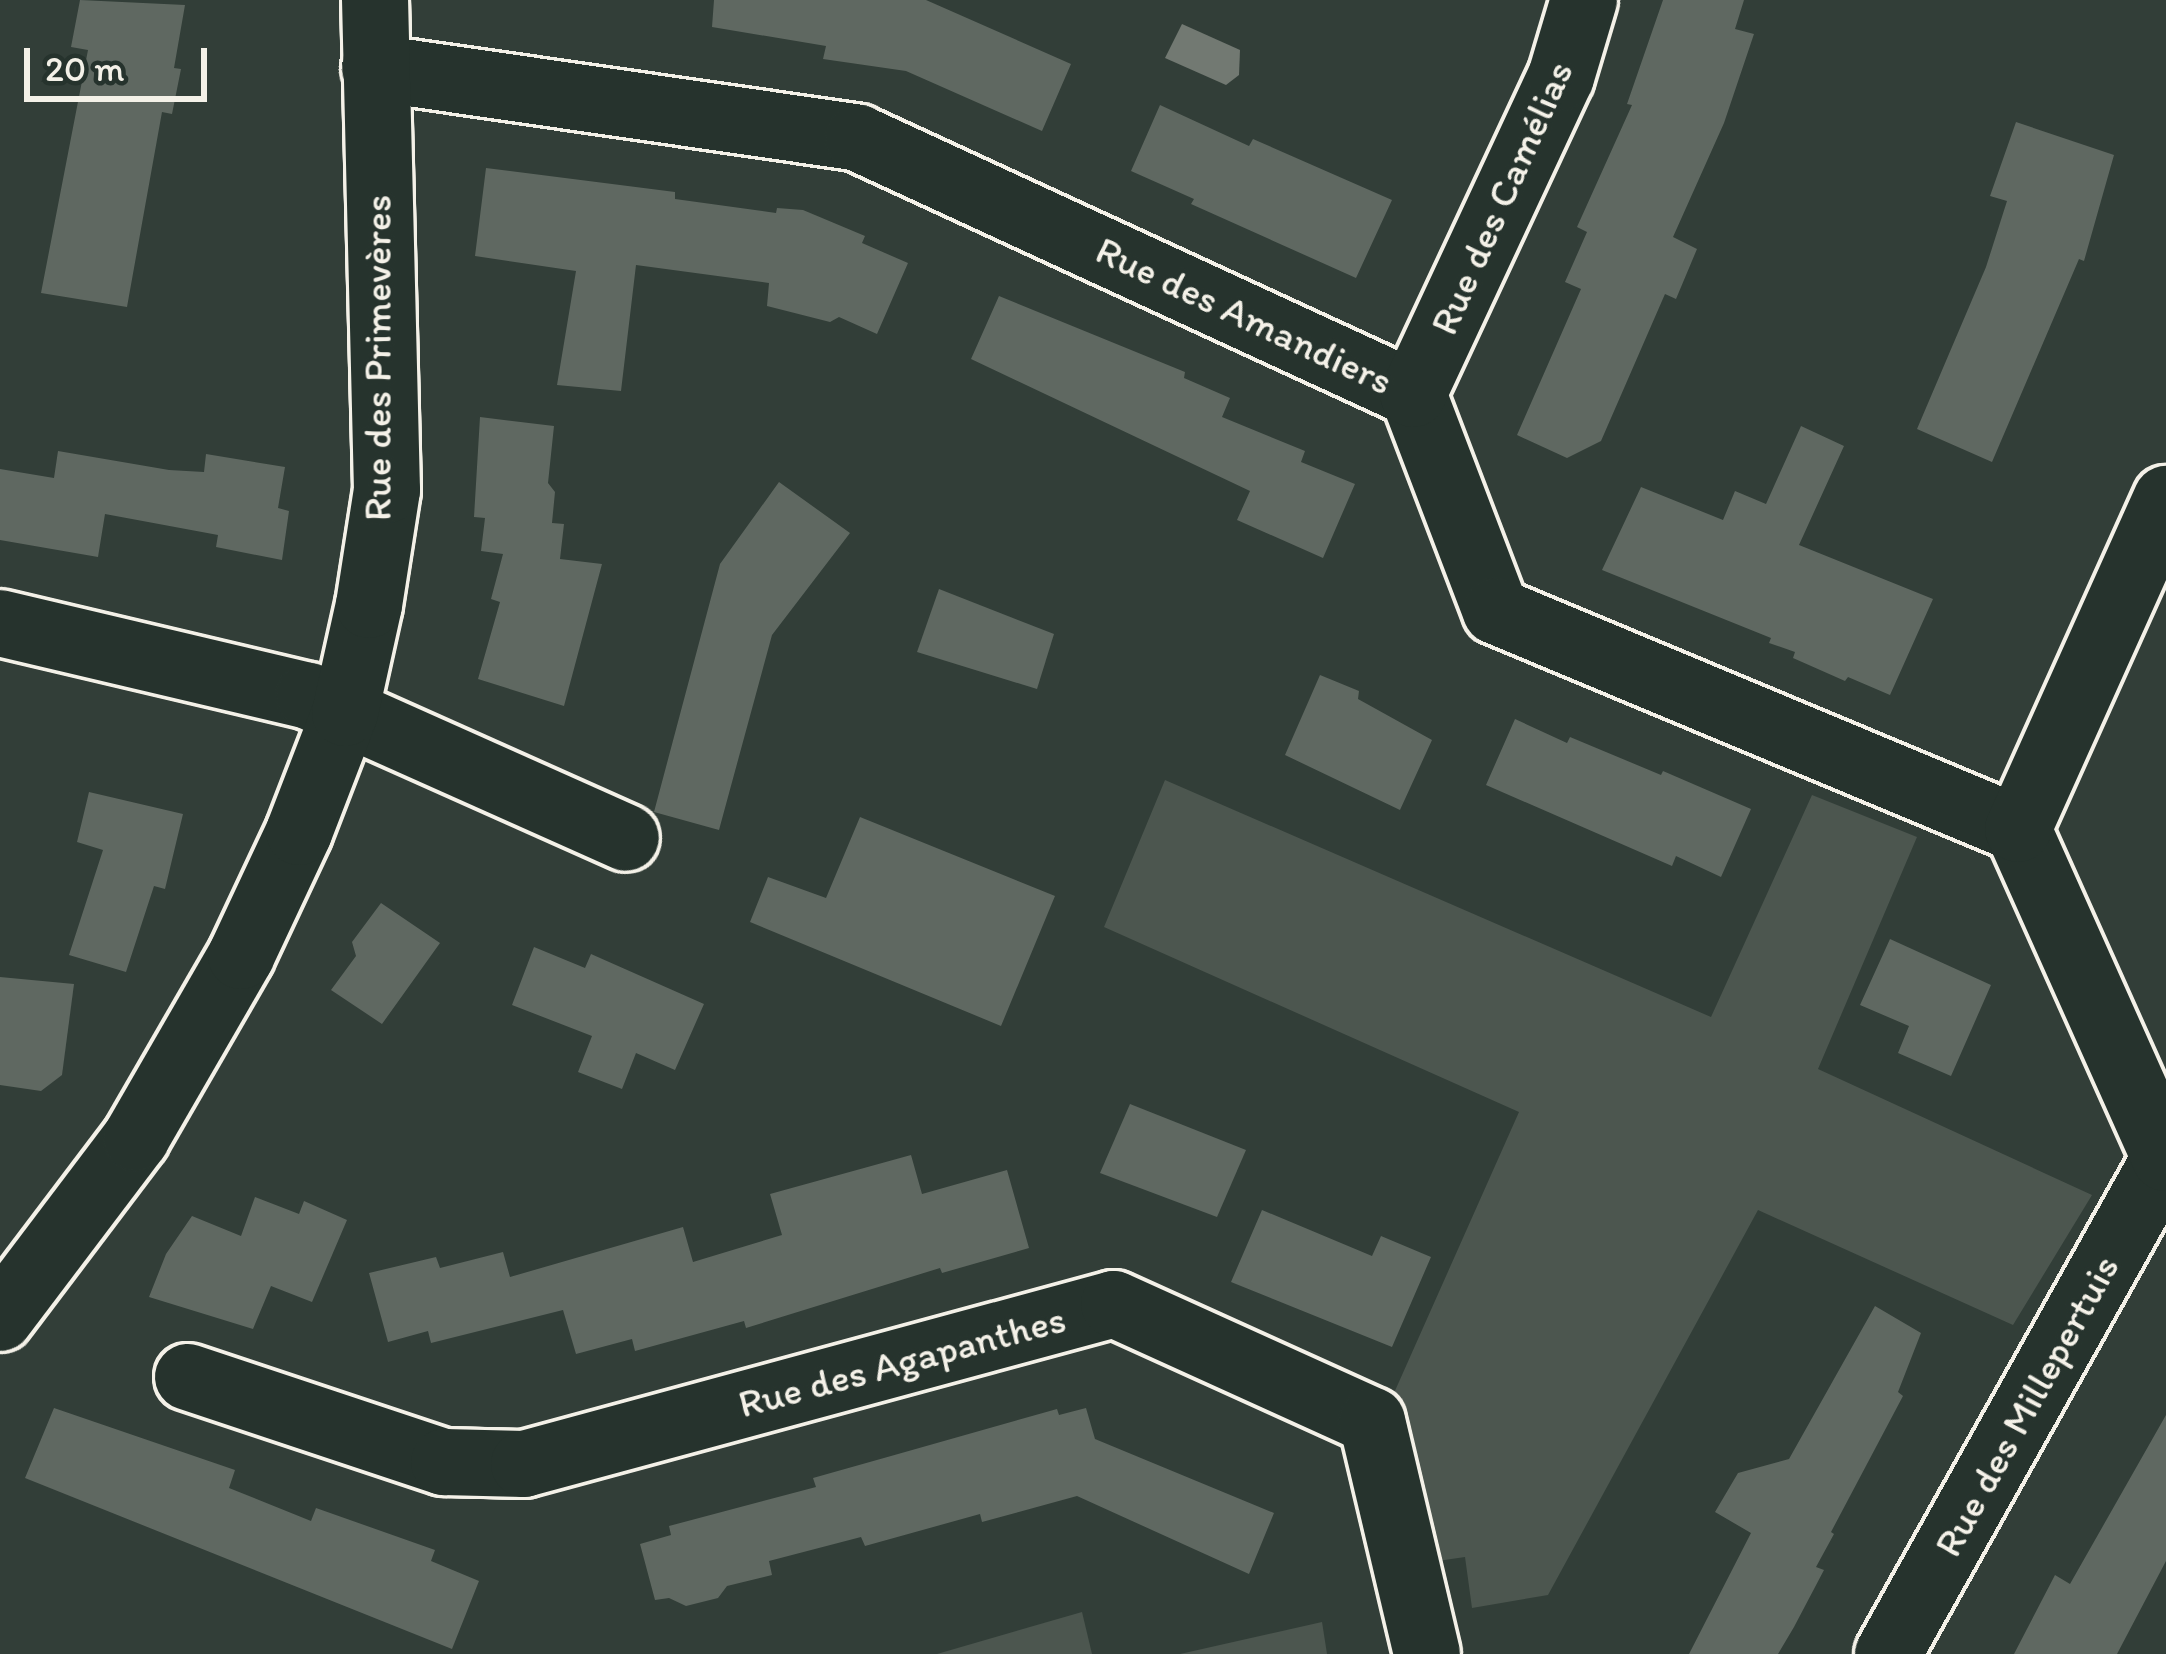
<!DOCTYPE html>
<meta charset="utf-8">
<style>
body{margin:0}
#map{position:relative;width:2166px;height:1654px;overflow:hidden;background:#323e38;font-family:Itim,sans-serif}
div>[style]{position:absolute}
.green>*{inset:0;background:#4c564f}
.water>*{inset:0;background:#727972}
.building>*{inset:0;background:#5f6861}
.roads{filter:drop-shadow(3px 0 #f4f1e8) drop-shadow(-3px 0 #f4f1e8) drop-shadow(0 3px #f4f1e8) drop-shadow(0 -3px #f4f1e8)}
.minor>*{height:66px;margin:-33px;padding:0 33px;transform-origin:33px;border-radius:33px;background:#26332d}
span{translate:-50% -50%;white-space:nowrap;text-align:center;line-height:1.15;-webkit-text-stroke:10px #26332d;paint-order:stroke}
.street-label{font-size:39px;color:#f4f1e8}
.scale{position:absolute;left:24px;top:48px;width:183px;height:54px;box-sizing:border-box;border:6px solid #f4f1e8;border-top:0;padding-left:15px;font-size:36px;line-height:42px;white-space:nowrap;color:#f4f1e8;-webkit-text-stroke:9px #26332d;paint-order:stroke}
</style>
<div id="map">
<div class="green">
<div style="clip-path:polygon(1165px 780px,1711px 1017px,1812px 795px,1917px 837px,1818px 1069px,2092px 1195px,2013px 1325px,1758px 1210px,1548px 1595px,1472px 1608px,1465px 1557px,1424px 1563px,1390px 1402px,1519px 1112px,1104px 927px)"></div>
<div style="clip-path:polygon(1082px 1612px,1092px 1654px,937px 1654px)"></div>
<div style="clip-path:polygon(1322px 1622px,1327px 1654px,1180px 1654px)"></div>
</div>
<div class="water">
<div style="clip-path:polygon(1182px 24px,1240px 50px,1239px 75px,1226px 85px,1165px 58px)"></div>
</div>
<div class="building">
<div style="clip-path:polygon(80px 0,185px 5px,174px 68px,181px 69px,172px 114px,162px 112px,127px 307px,41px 293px,88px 50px,71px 47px)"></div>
<div style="clip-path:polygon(714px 0,926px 0,1071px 64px,1042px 131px,906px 71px,823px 59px,826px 46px,712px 27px)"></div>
<div style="clip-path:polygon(1663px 0,1744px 0,1735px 29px,1754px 34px,1724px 123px,1673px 237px,1697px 249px,1676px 299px,1665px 294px,1601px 441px,1567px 458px,1517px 435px,1581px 289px,1565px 282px,1587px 232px,1577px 227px,1632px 105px,1627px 104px)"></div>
<div style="clip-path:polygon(1160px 105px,1249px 146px,1253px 139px,1392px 200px,1356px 278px,1191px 204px,1194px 199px,1131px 171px)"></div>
<div style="clip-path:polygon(2016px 122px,2114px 155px,2084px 261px,2079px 259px,1992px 462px,1917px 429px,1986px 267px,2007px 201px,1990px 196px)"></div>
<div style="clip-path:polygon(486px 168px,675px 192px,675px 199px,776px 213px,777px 208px,803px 210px,865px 236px,862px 243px,908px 263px,877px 334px,839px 317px,830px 322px,767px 306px,769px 283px,636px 265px,621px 391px,557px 385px,576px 271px,475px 256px)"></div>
<div style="clip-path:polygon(999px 296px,1185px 372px,1184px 378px,1230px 398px,1222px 417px,1305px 451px,1301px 462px,1355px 484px,1323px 558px,1237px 520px,1250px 491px,971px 359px)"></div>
<div style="clip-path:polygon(480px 417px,554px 426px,548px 483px,555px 492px,552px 523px,564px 524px,560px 559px,602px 564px,564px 706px,478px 679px,500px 602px,491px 599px,503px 554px,481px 551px,485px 518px,474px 517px)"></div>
<div style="clip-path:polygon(1801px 426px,1844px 446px,1799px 545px,1933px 599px,1890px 695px,1848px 677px,1845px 681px,1793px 658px,1795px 652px,1769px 643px,1771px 638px,1602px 570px,1641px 487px,1723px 520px,1735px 491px,1766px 504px)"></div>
<div style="clip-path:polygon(58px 451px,169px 470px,204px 472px,206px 454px,285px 467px,278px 508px,289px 511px,282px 560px,216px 547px,218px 535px,105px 514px,98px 557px,0 540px,0 469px,54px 478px)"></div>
<div style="clip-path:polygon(779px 482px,850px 533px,772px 635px,719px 830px,654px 812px,720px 564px)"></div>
<div style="clip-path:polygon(939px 589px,1054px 634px,1037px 689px,917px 652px)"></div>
<div style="clip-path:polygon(1320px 675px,1359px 691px,1358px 699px,1432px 740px,1400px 810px,1285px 755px)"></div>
<div style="clip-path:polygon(1515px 719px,1567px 743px,1570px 737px,1661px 775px,1663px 771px,1751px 809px,1721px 877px,1676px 856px,1672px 866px,1486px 785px)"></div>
<div style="clip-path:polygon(89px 792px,183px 814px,165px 889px,154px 886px,126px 972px,69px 955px,103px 850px,77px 842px)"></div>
<div style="clip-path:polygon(860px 817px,1055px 896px,1001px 1026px,750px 922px,768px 877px,826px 898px)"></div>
<div style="clip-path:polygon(381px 903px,440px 943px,382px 1024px,331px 990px,356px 956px,352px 942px)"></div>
<div style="clip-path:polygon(1890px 939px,1991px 985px,1951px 1076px,1898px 1053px,1909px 1026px,1860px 1005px)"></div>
<div style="clip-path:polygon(534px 947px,585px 968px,591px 954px,704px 1004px,675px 1070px,636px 1053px,622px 1089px,578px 1072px,592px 1036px,512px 1005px)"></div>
<div style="clip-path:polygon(0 977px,74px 984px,62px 1075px,41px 1091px,0 1085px)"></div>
<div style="clip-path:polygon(1130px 1104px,1246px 1150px,1217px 1217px,1100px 1173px)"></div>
<div style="clip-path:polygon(911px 1155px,922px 1194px,1007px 1170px,1029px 1248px,942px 1273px,940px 1268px,746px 1328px,744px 1321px,635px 1351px,632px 1339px,576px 1354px,563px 1310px,431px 1343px,428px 1331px,388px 1342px,369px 1273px,436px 1257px,440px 1268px,503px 1252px,510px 1277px,683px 1227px,693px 1262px,782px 1235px,770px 1194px)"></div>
<div style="clip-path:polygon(255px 1197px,299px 1214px,304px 1201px,347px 1220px,312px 1302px,271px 1286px,253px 1329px,149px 1297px,166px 1254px,192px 1216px,241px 1236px)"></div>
<div style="clip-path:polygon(1262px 1210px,1372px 1256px,1381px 1236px,1431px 1257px,1392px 1347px,1231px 1282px)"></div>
<div style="clip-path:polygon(1875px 1306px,1921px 1333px,1898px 1392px,1903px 1396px,1831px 1532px,1834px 1534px,1816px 1567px,1824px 1570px,1794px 1627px,1778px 1654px,1689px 1654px,1751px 1533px,1715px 1512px,1738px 1473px,1789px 1459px)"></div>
<div style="clip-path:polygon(54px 1408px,235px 1470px,229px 1488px,311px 1521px,316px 1508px,435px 1550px,431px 1561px,479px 1581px,452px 1649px,25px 1478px)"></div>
<div style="clip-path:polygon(1086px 1408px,1095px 1439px,1274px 1513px,1249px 1574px,1077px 1496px,982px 1522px,980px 1514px,865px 1546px,861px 1537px,769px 1561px,772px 1575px,727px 1586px,718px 1598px,686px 1606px,669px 1598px,655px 1600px,640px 1544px,671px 1535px,669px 1526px,816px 1487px,813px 1478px,891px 1456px,1057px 1409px,1059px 1415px)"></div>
<div style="clip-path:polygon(2166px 1415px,2166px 1561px,2117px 1654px,2014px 1654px,2055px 1575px,2070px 1584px)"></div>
</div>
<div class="roads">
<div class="minor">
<div style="left:375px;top:68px;width:488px;rotate:8.2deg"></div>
<div style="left:858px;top:138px;width:611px;rotate:24.76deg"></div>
<div style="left:1413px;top:394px;width:232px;rotate:69.1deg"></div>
<div style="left:1496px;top:611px;width:566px;rotate:22.67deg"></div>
<div style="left:1413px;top:394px;width:350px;rotate:-65deg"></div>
<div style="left:1561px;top:77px;width:80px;rotate:-73.4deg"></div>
<div style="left:0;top:623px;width:318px;rotate:13.3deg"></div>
<div style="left:309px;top:696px;width:347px;rotate:24.1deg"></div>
<div style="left:0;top:1318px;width:226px;rotate:-52.9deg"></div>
<div style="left:136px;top:1138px;width:210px;rotate:-60deg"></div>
<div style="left:241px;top:956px;width:137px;rotate:-64.9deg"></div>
<div style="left:299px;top:832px;width:128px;rotate:-68.9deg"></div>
<div style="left:345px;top:713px;width:111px;rotate:-77.5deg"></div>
<div style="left:369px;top:605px;width:116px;rotate:-81.1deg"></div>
<div style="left:387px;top:490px;width:490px;rotate:-91.4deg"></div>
<div style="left:188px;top:1377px;width:270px;rotate:18.4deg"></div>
<div style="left:444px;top:1462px;width:80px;rotate:1.4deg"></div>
<div style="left:524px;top:1464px;width:611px;rotate:-15.17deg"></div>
<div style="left:1114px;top:1304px;width:283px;rotate:24.4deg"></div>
<div style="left:1372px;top:1421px;width:239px;rotate:76.7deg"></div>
<div style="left:1888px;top:1654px;width:568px;rotate:-60.82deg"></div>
<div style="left:2165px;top:1158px;width:360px;rotate:-114.1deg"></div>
<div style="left:2018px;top:829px;width:362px;rotate:-65.8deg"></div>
</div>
</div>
<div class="street-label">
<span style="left:1502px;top:198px;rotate:-66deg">Rue des Camélias</span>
<span style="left:1244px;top:316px;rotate:25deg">Rue des Amandiers</span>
<span style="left:378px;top:358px;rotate:-90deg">Rue des Primevères</span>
<span style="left:902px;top:1362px;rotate:-15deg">Rue des Agapanthes</span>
<span style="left:2027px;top:1406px;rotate:-61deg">Rue des Millepertuis</span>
</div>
<div class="scale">20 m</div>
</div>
